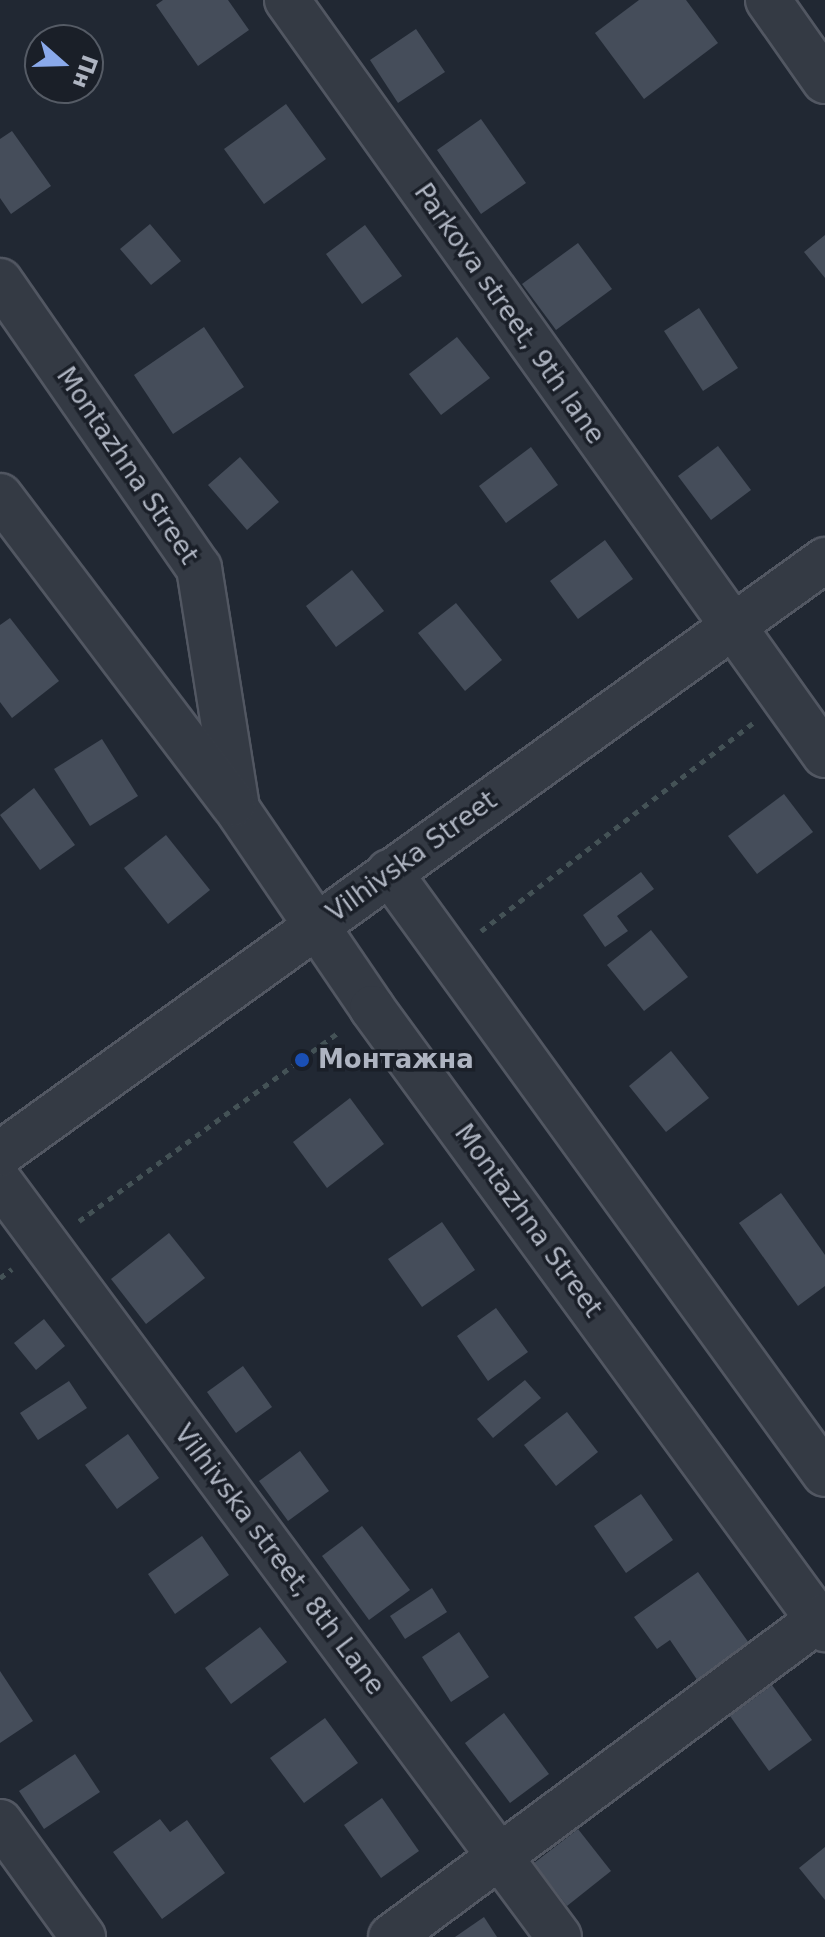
<!DOCTYPE html>
<meta charset="utf-8">
<style>
body{margin:0}
#map{position:relative;width:825px;height:1937px;overflow:hidden;background:#212833;font-family:"DejaVu Sans",sans-serif}
div>[style]{position:absolute}
.building>*{inset:0;background:#454d5a}
.path>*{height:5px;margin-top:-2.5px;transform-origin:0;background:repeating-linear-gradient(90deg,#445256 0 6px,transparent 0 12px)}
.roads{filter:drop-shadow(2px 0 #525762) drop-shadow(-2px 0 #525762) drop-shadow(0 2px #525762) drop-shadow(0 -2px #525762)}
.minor>*{height:44px;margin:-22px;padding:0 22px;transform-origin:22px;border-radius:22px;background:#343a44}
.tertiary>*{height:44px;margin:-22px;padding:0 22px;transform-origin:22px;border-radius:22px;background:#343a44}
.dots>*{width:22px;height:22px;translate:-50% -50%;box-sizing:border-box;border:4px solid #1a1f28;border-radius:50%}
span{translate:-50% -50%;white-space:nowrap;text-align:center;line-height:1.15;-webkit-text-stroke:7px #1a1f28;paint-order:stroke}
.street-label{font-size:26px;color:#aeb4c1}
.poi-label{font-size:26px;color:#aeb4c1;font-weight:700}
.left{translate:0 -50%;text-align:left}
.north{position:absolute;left:24px;top:24px;width:80px;height:80px;box-sizing:border-box;background:#1a1f28;border:2px solid #555b65;border-radius:50%;rotate:110deg;font-size:22px;font-weight:700;line-height:32px;text-align:center;color:#aeb4c1}
.north::after{content:'';display:block;margin:auto;width:28px;height:36px;background:#8aa9ea;clip-path:polygon(50% 0,100% 100%,50% 72%,0 100%)}
</style>
<div id="map">
<div class="building">
<div style="clip-path:polygon(163px 0,228px 0,249px 30px,198px 66px,156px 5px)"></div>
<div style="clip-path:polygon(639px 0,686px 0,718px 43px,644px 99px,595px 33px)"></div>
<div style="clip-path:polygon(416px 29px,445px 72px,398px 103px,370px 60px)"></div>
<div style="clip-path:polygon(286px 104px,326px 159px,264px 204px,224px 149px)"></div>
<div style="clip-path:polygon(481px 119px,526px 183px,481px 214px,437px 150px)"></div>
<div style="clip-path:polygon(12px 131px,51px 186px,11px 214px,0 198px,0 139px)"></div>
<div style="clip-path:polygon(150px 224px,181px 261px,151px 285px,120px 249px)"></div>
<div style="clip-path:polygon(365px 225px,402px 276px,362px 304px,326px 254px)"></div>
<div style="clip-path:polygon(825px 235px,825px 278px,804px 252px)"></div>
<div style="clip-path:polygon(578px 243px,612px 289px,556px 330px,522px 284px)"></div>
<div style="clip-path:polygon(699px 308px,738px 368px,703px 391px,664px 331px)"></div>
<div style="clip-path:polygon(204px 327px,244px 387px,173px 434px,134px 375px)"></div>
<div style="clip-path:polygon(457px 337px,490px 378px,441px 415px,409px 374px)"></div>
<div style="clip-path:polygon(718px 446px,751px 490px,711px 520px,678px 476px)"></div>
<div style="clip-path:polygon(531px 447px,558px 485px,506px 523px,479px 486px)"></div>
<div style="clip-path:polygon(240px 457px,279px 502px,247px 530px,208px 485px)"></div>
<div style="clip-path:polygon(605px 540px,633px 579px,578px 619px,550px 581px)"></div>
<div style="clip-path:polygon(352px 570px,384px 611px,336px 647px,306px 606px)"></div>
<div style="clip-path:polygon(456px 603px,502px 660px,465px 691px,418px 633px)"></div>
<div style="clip-path:polygon(10px 618px,59px 681px,12px 718px,0 702px,0 625px)"></div>
<div style="clip-path:polygon(102px 739px,138px 796px,90px 826px,54px 769px)"></div>
<div style="clip-path:polygon(34px 788px,75px 845px,40px 870px,0 815px)"></div>
<div style="clip-path:polygon(784px 794px,813px 832px,757px 874px,728px 836px)"></div>
<div style="clip-path:polygon(166px 835px,210px 890px,168px 924px,124px 868px)"></div>
<div style="clip-path:polygon(641px 872px,654px 889px,617px 916px,628px 931px,605px 947px,583px 915px)"></div>
<div style="clip-path:polygon(651px 930px,688px 977px,644px 1011px,607px 965px)"></div>
<div style="clip-path:polygon(671px 1051px,709px 1098px,666px 1132px,629px 1086px)"></div>
<div style="clip-path:polygon(350px 1098px,384px 1144px,327px 1188px,293px 1142px)"></div>
<div style="clip-path:polygon(781px 1193px,825px 1255px,825px 1286px,798px 1306px,739px 1223px)"></div>
<div style="clip-path:polygon(442px 1222px,475px 1270px,422px 1307px,388px 1259px)"></div>
<div style="clip-path:polygon(169px 1233px,205px 1278px,146px 1324px,111px 1279px)"></div>
<div style="clip-path:polygon(496px 1308px,528px 1352px,488px 1381px,457px 1336px)"></div>
<div style="clip-path:polygon(44px 1319px,65px 1346px,36px 1370px,14px 1343px)"></div>
<div style="clip-path:polygon(243px 1366px,272px 1407px,236px 1433px,207px 1392px)"></div>
<div style="clip-path:polygon(525px 1380px,541px 1398px,493px 1438px,477px 1419px)"></div>
<div style="clip-path:polygon(69px 1381px,87px 1408px,38px 1440px,20px 1413px)"></div>
<div style="clip-path:polygon(567px 1412px,598px 1452px,556px 1486px,524px 1445px)"></div>
<div style="clip-path:polygon(128px 1434px,159px 1478px,117px 1509px,85px 1465px)"></div>
<div style="clip-path:polygon(300px 1451px,329px 1491px,288px 1521px,259px 1481px)"></div>
<div style="clip-path:polygon(641px 1494px,673px 1540px,626px 1573px,594px 1526px)"></div>
<div style="clip-path:polygon(362px 1526px,410px 1590px,369px 1620px,322px 1556px)"></div>
<div style="clip-path:polygon(202px 1536px,229px 1575px,175px 1614px,148px 1574px)"></div>
<div style="clip-path:polygon(698px 1572px,754px 1650px,702px 1687px,670px 1640px,657px 1649px,634px 1617px)"></div>
<div style="clip-path:polygon(432px 1588px,447px 1612px,405px 1639px,390px 1616px)"></div>
<div style="clip-path:polygon(260px 1627px,287px 1662px,231px 1704px,205px 1668px)"></div>
<div style="clip-path:polygon(459px 1632px,489px 1677px,451px 1702px,422px 1657px)"></div>
<div style="clip-path:polygon(0 1671px,33px 1721px,0 1743px)"></div>
<div style="clip-path:polygon(772px 1685px,812px 1740px,769px 1771px,730px 1716px)"></div>
<div style="clip-path:polygon(504px 1713px,549px 1774px,510px 1803px,465px 1743px)"></div>
<div style="clip-path:polygon(325px 1718px,358px 1763px,304px 1803px,270px 1758px)"></div>
<div style="clip-path:polygon(75px 1754px,100px 1792px,44px 1829px,19px 1791px)"></div>
<div style="clip-path:polygon(382px 1798px,419px 1851px,381px 1878px,344px 1825px)"></div>
<div style="clip-path:polygon(160px 1819px,170px 1832px,187px 1820px,225px 1873px,162px 1919px,113px 1852px)"></div>
<div style="clip-path:polygon(578px 1829px,611px 1871px,567px 1906px,534px 1863px)"></div>
<div style="clip-path:polygon(825px 1847px,825px 1900px,799px 1868px)"></div>
<div style="clip-path:polygon(484px 1917px,497px 1937px,455px 1937px)"></div>
</div>
<div class="path">
<div style="left:481px;top:931px;width:342px;rotate:-37.4deg"></div>
<div style="left:79px;top:1221px;width:321px;rotate:-36deg"></div>
<div style="left:0;top:1278px;width:15px;rotate:-37deg"></div>
</div>
<div class="roads">
<div class="minor">
<div style="left:287px;top:0;width:927px;rotate:54.53deg"></div>
<div style="left:768px;top:0;width:99px;rotate:54.9deg"></div>
<div style="left:0;top:281px;width:349px;rotate:55.3deg"></div>
<div style="left:199px;top:568px;width:244px;rotate:81deg"></div>
<div style="left:237px;top:809px;width:240px;rotate:55.8deg"></div>
<div style="left:372px;top:1008px;width:769px;rotate:53.89deg"></div>
<div style="left:0;top:496px;width:386px;rotate:52.9deg"></div>
<div style="left:389px;top:872px;width:743px;rotate:54.09deg"></div>
<div style="left:0;top:1182px;width:939px;rotate:53.48deg"></div>
<div style="left:0;top:1822px;width:142px;rotate:54.2deg"></div>
<div style="left:391px;top:1937px;width:540px;rotate:-36.57deg"></div>
</div>
<div class="tertiary">
<div style="left:0;top:1154px;width:1017px;rotate:-35.75deg"></div>
</div>
</div>
<div class="dots">
<div style="left:302px;top:1060px;background:#1a4fb4"></div>
</div>
<div class="street-label">
<span style="left:509px;top:314px;rotate:55deg">Parkova street, 9th lane</span>
<span style="left:127px;top:466px;rotate:56deg">Montazhna Street</span>
<span style="left:412px;top:857px;rotate:-36deg">Vilhivska Street</span>
<span style="left:528px;top:1221px;rotate:54deg">Montazhna Street</span>
<span style="left:279px;top:1560px;rotate:53deg">Vilhivska street, 8th Lane</span>
</div>
<div class="poi-label">
<span class="left" style="left:318px;top:1060px">Монтажна</span>
</div>
<div class="north">Пн</div>
</div>
